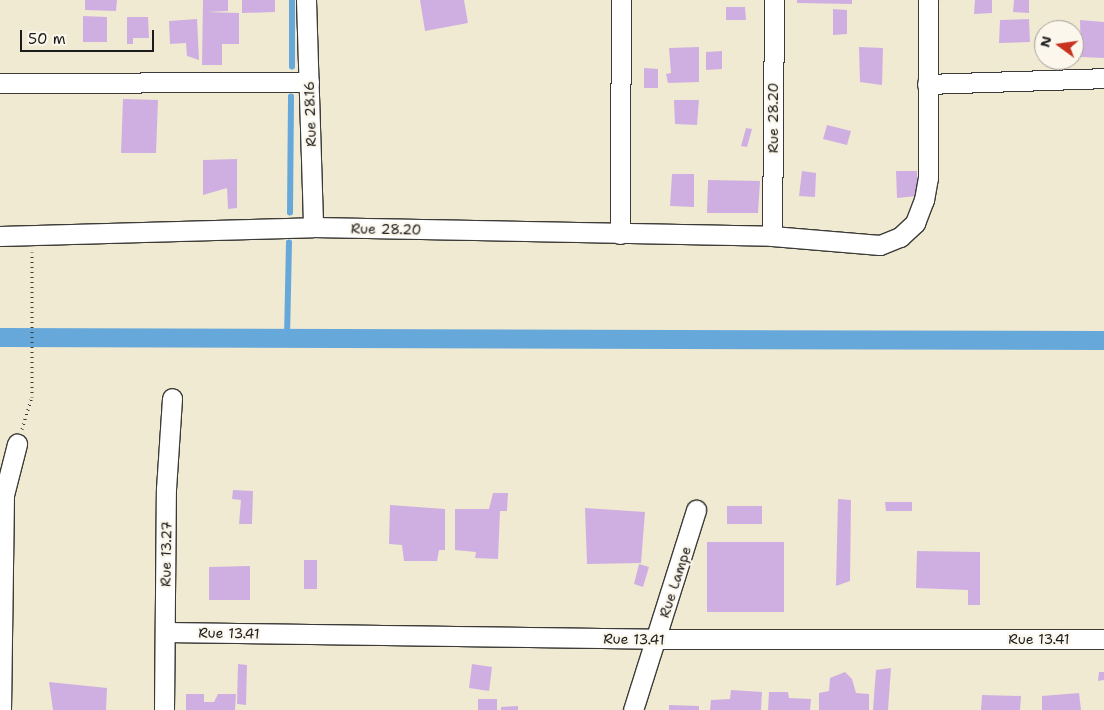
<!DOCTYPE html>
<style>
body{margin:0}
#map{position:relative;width:1104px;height:710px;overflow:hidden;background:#f1ead2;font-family:"Shantell Sans",sans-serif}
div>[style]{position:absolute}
.stream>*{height:5.5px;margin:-2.75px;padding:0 2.75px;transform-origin:2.75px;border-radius:2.75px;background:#66a8da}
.canal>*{height:19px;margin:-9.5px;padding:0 9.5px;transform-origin:9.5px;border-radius:9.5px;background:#66a8da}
.building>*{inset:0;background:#cfafe1}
.path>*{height:3px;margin-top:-1.5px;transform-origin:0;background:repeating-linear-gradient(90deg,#3c3b37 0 1px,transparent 0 5px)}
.roads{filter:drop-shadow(1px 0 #3c3b37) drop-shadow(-1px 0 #3c3b37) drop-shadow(0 1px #3c3b37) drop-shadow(0 -1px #3c3b37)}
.street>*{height:19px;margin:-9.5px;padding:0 9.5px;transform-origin:9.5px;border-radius:9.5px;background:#fff}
span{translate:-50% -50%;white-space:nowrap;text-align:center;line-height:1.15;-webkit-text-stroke:4.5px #fbf7ec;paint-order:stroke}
.street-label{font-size:14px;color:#1c1c1c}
.north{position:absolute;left:1034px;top:20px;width:50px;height:50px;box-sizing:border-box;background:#fbf7ec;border:1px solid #a29f99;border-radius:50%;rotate:284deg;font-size:14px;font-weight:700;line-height:20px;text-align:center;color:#1c1c1c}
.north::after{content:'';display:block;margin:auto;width:18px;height:22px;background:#c8321e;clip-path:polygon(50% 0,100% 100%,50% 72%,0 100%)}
.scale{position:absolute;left:20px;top:30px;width:134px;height:22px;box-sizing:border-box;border:2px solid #1c1c1c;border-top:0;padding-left:6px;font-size:15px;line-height:18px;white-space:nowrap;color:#1c1c1c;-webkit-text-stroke:4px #fbf7ec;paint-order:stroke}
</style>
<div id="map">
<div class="stream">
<div style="left:292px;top:67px;width:67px;rotate:-90deg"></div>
<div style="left:290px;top:213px;width:116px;rotate:-89.5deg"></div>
<div style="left:287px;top:338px;width:95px;rotate:-88.8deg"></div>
</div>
<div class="canal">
<div style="left:0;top:337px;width:1104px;rotate:0.16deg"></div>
</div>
<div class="building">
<div style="clip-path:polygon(85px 0,117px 0,116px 11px,85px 10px)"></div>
<div style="clip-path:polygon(203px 0,228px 0,228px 11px,207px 12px,239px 13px,239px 44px,222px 44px,222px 65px,202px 65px)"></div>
<div style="clip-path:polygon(242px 0,275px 0,275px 12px,242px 13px)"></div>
<div style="clip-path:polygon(420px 0,464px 0,468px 23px,425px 31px)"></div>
<div style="clip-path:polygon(797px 0,852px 0,852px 4px,797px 3px)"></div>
<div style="clip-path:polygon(975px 0,992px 0,992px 13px,974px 14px)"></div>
<div style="clip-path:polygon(1014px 0,1029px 0,1029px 13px,1013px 12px)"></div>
<div style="clip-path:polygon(726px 7px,745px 7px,746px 20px,726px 20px)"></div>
<div style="clip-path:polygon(833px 9px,847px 10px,847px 34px,833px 35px)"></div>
<div style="clip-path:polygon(83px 16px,107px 17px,107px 42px,83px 42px)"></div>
<div style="clip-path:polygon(127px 17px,148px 17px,149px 38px,133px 38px,133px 44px,127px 44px)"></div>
<div style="clip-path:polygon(197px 19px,199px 60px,187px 56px,186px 43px,170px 44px,169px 21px)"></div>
<div style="clip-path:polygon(1029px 19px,1030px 42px,999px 43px,1000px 20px)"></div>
<div style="clip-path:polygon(1080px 20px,1104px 22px,1104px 58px,1081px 57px)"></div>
<div style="clip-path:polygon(699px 47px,699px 82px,668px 83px,666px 74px,671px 73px,669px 48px)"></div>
<div style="clip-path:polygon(859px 47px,883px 48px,882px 85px,860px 82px)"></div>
<div style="clip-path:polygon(722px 51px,722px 69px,706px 70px,706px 52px)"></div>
<div style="clip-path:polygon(644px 68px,658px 69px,658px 88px,644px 88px)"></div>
<div style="clip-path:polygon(123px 99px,158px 100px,156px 153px,121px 153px)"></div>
<div style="clip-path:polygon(674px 100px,699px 100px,697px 125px,675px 124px)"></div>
<div style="clip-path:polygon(827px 125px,851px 131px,847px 145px,823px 139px)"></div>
<div style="clip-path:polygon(746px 128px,752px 129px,747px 147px,741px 146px)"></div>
<div style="clip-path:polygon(237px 159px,237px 208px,228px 209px,227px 188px,203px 195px,203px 160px)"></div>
<div style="clip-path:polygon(802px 171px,816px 173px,815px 197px,799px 196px)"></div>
<div style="clip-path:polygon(896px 171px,917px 171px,917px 196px,897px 198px)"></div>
<div style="clip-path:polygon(672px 174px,694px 174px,694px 207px,670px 206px)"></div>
<div style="clip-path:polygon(708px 180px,760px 181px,758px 213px,707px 213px)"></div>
<div style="clip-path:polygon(233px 490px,253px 491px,252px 524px,239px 524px,241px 500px,232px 499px)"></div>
<div style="clip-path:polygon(493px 493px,508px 493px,507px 511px,500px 511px,498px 559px,475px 558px,476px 552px,455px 550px,455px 509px,489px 509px)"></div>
<div style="clip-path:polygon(838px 499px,851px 500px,850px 581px,836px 586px)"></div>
<div style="clip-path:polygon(885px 502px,912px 502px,912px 511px,886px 511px)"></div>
<div style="clip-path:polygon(390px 505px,445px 509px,445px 550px,439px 550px,437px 561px,404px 561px,402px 545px,389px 544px)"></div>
<div style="clip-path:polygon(727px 506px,762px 506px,762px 524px,727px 524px)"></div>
<div style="clip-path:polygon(585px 508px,645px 512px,641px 563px,587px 564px)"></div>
<div style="clip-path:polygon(707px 542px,784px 542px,784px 612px,707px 612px)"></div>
<div style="clip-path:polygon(917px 551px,980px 552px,980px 605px,968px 605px,968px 590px,916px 588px)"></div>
<div style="clip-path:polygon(304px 560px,317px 560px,317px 589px,304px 589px)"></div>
<div style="clip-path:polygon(639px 564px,649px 567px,643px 587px,634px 584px)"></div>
<div style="clip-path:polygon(250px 566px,250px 600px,209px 600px,209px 567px)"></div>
<div style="clip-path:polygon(238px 664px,247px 665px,246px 705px,237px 704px)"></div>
<div style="clip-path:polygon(472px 664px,492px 667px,489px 691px,469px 688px)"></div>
<div style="clip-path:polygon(891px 668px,888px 710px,873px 710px,876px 670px)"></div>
<div style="clip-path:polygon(845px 672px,852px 679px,856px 693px,869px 694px,869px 710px,819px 710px,819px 693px,829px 691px,830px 678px)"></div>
<div style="clip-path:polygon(1099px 672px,1104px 672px,1104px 680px,1098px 681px)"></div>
<div style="clip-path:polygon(49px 682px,107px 688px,106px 710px,53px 710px)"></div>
<div style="clip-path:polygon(731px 690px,762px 692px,761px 710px,710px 710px,711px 700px,730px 699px)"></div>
<div style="clip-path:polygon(769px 692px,788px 692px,789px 698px,811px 699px,810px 710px,768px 710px)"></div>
<div style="clip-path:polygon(1079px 693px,1081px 710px,1042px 710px,1042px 696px)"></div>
<div style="clip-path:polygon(186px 694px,204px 694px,204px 702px,214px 702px,218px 694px,236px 694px,235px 710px,186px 710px)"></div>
<div style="clip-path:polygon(982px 695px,1021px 696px,1020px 710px,981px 710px)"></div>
<div style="clip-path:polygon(478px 699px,497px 699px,497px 710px,478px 710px)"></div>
<div style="clip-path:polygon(669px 705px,699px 706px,699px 710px,669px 710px)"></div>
<div style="clip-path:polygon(518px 706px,518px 710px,501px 710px,501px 707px)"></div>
</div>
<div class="path">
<div style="left:22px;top:429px;width:34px;rotate:-73deg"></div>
<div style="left:32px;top:397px;width:145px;rotate:-90deg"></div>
</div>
<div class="roads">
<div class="street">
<div style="left:306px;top:0;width:227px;rotate:88.2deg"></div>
<div style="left:0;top:83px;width:309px;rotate:-0.2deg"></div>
<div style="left:927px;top:84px;width:177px;rotate:-1.9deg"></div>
<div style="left:620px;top:234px;width:234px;rotate:-89.8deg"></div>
<div style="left:0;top:236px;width:313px;rotate:-1.6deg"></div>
<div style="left:313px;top:227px;width:459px;rotate:1.1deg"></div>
<div style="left:772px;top:236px;width:108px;rotate:4.8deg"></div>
<div style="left:880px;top:245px;width:22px;rotate:-22deg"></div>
<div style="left:900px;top:237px;width:21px;rotate:-43deg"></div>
<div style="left:915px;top:223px;width:25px;rotate:-69deg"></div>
<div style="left:924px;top:200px;width:22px;rotate:-80deg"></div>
<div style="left:928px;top:178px;width:178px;rotate:-90deg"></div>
<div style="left:772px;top:236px;width:236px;rotate:-89.5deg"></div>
<div style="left:165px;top:632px;width:491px;rotate:0.8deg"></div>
<div style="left:656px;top:639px;width:448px"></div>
<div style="left:1px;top:710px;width:215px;rotate:-89.2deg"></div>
<div style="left:4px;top:495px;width:53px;rotate:-75.7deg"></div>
<div style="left:164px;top:710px;width:221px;rotate:-89.5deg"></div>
<div style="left:166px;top:489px;width:91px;rotate:-86.2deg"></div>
<div style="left:633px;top:710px;width:210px;rotate:-72.5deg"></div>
</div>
</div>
<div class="street-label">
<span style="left:310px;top:114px;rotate:-92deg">Rue 28.16</span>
<span style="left:773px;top:118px;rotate:-90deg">Rue 28.20</span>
<span style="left:386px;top:229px;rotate:1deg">Rue 28.20</span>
<span style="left:166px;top:554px;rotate:-89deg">Rue 13.27</span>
<span style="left:675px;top:582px;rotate:-72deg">Rue Lampe</span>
<span style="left:229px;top:633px;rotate:1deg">Rue 13.41</span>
<span style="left:634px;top:639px;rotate:1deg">Rue 13.41</span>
<span style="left:1039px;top:639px">Rue 13.41</span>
</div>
<div class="north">N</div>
<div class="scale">50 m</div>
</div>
